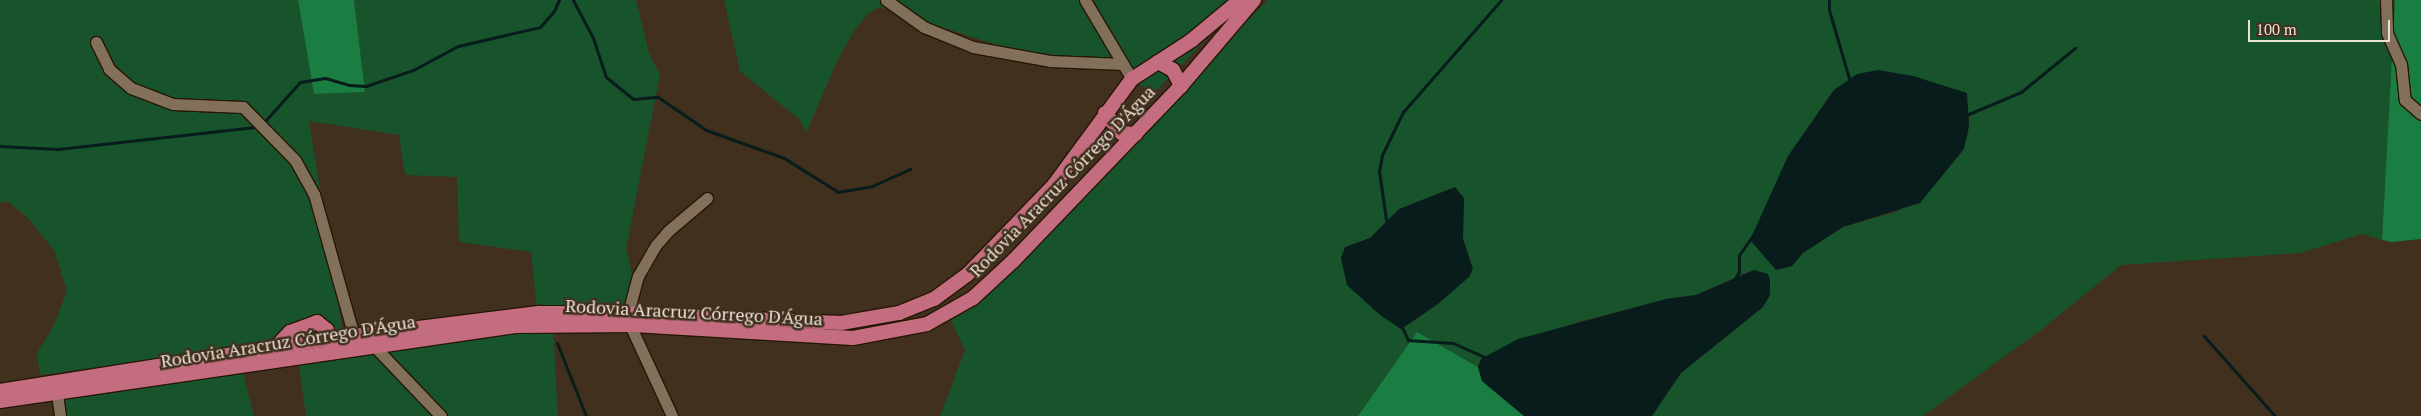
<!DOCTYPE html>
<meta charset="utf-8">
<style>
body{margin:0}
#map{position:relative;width:2421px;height:416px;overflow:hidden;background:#40301d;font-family:"PT Serif",serif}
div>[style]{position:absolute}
.green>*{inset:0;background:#17542c}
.forest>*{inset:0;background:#1a7d41}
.water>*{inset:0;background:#081c1c}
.stream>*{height:3px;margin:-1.5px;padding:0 1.5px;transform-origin:1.5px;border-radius:1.5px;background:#081c1c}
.roads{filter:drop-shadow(1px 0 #261705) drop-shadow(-1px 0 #261705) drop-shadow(0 1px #261705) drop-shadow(0 -1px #261705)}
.minor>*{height:11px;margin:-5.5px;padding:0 5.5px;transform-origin:5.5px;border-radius:5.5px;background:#83705b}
.primary>*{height:14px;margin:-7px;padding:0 7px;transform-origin:7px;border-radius:7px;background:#c46d80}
span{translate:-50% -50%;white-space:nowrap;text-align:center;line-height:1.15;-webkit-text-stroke:5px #40301d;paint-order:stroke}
.street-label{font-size:18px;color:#ebe0d5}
.scale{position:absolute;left:2248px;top:20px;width:142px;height:22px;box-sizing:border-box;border:2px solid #ebe0d5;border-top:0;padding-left:6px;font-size:15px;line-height:18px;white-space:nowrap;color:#ebe0d5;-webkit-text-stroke:4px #40301d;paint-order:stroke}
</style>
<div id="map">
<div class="green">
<div style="clip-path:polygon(0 0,298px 0,314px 94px,365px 92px,354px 0,636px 0,649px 53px,660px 75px,626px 249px,635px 287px,633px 303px,537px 308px,531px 252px,459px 242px,457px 177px,405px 175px,399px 135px,309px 121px,343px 333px,40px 375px,37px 353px,54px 325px,67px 291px,54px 250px,27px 217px,7px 201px,0 203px)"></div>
<div style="clip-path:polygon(724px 0,1244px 0,1153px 94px,1123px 71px,1050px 62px,879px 7px,868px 14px,856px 28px,839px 57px,806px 133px,800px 120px,740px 71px)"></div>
<div style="clip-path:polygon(evenodd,1268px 0,2395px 0,2382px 240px,2362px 234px,2300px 253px,2121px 265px,2041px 330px,1923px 416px,1652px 416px,1681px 373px,1763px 307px,1767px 274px,1750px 271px,1696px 295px,1666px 299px,1578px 322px,1481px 359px,1478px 367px,1417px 332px,1358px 416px,940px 416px,965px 350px,950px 318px,1268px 0,1896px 74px,1913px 76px,1936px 84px,1969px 115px,1968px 136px,1899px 211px,1843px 227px,1803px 253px,1792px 266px,1776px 270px,1751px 239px,1789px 156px,1834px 89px,1896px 74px,1268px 0,1464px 198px,1463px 239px,1471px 262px,1469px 277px,1420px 317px,1401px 329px,1347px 285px,1341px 258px,1345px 247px,1370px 238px,1409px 205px,1464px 198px)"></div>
<div style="clip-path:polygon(553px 324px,558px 416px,306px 416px,298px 358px)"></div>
<div style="clip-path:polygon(241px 365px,254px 416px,63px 416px,58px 390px)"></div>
</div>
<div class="forest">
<div style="clip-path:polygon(298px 0,354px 0,365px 92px,314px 94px)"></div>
<div style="clip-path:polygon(2395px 0,2421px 0,2421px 239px,2391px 242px,2382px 240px)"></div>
<div style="clip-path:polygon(1417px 332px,1478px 367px,1482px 381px,1524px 416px,1358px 416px)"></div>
</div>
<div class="water">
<div style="clip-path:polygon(1878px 70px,1913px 76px,1967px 93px,1969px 126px,1964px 149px,1920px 203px,1843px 227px,1803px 253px,1792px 266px,1776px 270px,1750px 240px,1788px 156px,1834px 90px,1857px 74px)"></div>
<div style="clip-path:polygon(1455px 187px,1464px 198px,1463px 239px,1473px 269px,1469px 277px,1438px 304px,1401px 329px,1380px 315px,1347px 285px,1341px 258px,1345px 247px,1370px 238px,1399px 209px)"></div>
<div style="clip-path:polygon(1754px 270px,1768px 274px,1770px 280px,1770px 295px,1763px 307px,1681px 373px,1652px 416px,1524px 416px,1482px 381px,1478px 367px,1481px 359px,1518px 339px,1666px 299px,1696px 295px)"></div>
</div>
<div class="stream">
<div style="left:573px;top:0;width:43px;rotate:62.2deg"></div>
<div style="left:593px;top:38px;width:41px;rotate:71.6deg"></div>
<div style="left:606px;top:77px;width:35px;rotate:39deg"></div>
<div style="left:633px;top:99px;width:25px;rotate:-5deg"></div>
<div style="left:658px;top:97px;width:58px;rotate:34.5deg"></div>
<div style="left:706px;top:130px;width:83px;rotate:19.7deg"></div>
<div style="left:784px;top:158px;width:64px;rotate:32.2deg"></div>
<div style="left:838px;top:192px;width:35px;rotate:-10deg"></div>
<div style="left:872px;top:186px;width:42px;rotate:-24.1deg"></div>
<div style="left:1829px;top:0;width:10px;rotate:90deg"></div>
<div style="left:1829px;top:10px;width:75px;rotate:73.7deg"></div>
<div style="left:1966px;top:115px;width:60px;rotate:-22.7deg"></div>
<div style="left:2021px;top:92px;width:70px;rotate:-39.2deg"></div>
<div style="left:0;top:146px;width:58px;rotate:3deg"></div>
<div style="left:58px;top:149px;width:196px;rotate:-6.4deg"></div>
<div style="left:253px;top:127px;width:15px;rotate:-28deg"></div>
<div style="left:266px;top:120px;width:51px;rotate:-48.2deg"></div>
<div style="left:300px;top:82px;width:25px;rotate:-9deg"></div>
<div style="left:325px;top:78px;width:25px;rotate:16deg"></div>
<div style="left:349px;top:85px;width:17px;rotate:3deg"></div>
<div style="left:366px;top:86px;width:50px;rotate:-18.8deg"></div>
<div style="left:413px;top:70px;width:51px;rotate:-28.1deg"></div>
<div style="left:458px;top:46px;width:84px;rotate:-13deg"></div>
<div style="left:540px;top:27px;width:21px;rotate:-49deg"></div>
<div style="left:554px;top:11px;width:12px;rotate:-66deg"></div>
<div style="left:1387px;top:226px;width:56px;rotate:-98.3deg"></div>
<div style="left:1379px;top:171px;width:16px;rotate:-79deg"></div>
<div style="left:1382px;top:155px;width:48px;rotate:-64deg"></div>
<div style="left:1403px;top:112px;width:149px;rotate:-48.8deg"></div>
<div style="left:1734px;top:280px;width:9px;rotate:-58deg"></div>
<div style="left:1739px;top:272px;width:17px;rotate:-90deg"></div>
<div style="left:1739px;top:255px;width:24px;rotate:-55deg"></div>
<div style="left:1401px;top:325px;width:17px;rotate:65deg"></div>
<div style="left:1408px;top:340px;width:45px;rotate:3.8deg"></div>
<div style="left:1453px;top:343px;width:36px;rotate:24deg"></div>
<div style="left:2204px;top:336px;width:107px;rotate:48.4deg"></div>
<div style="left:557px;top:343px;width:79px;rotate:68.3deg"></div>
</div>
<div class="roads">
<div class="minor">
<div style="left:886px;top:0;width:47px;rotate:35.4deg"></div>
<div style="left:924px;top:27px;width:53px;rotate:22.2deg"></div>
<div style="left:973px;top:47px;width:78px;rotate:10.3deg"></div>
<div style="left:1050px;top:61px;width:73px;rotate:2.4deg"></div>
<div style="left:1085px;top:0;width:92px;rotate:59.3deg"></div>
<div style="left:2386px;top:0;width:33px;rotate:88deg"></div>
<div style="left:2387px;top:33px;width:34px;rotate:66deg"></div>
<div style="left:2401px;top:64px;width:36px;rotate:84deg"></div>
<div style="left:2405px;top:100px;width:21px;rotate:41deg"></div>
<div style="left:96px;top:42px;width:30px;rotate:64deg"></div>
<div style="left:109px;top:69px;width:29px;rotate:41deg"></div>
<div style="left:131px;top:88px;width:45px;rotate:20.9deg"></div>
<div style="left:173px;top:104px;width:70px;rotate:2.5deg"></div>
<div style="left:243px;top:107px;width:74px;rotate:45.5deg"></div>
<div style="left:295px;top:160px;width:39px;rotate:61deg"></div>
<div style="left:314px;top:194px;width:148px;rotate:74.3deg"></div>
<div style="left:628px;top:313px;width:38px;rotate:-75deg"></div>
<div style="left:638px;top:276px;width:36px;rotate:-60deg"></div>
<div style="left:656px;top:245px;width:18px;rotate:-49deg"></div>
<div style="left:668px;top:231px;width:51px;rotate:-40.2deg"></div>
<div style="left:630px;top:325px;width:100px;rotate:65.2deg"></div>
<div style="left:374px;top:346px;width:97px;rotate:46.3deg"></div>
<div style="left:57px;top:394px;width:22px;rotate:82deg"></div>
</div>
<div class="primary">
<div style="left:1158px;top:62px;width:17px;rotate:28deg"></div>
<div style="left:1173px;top:70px;width:18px;rotate:63deg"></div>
<div style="left:1105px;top:113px;width:26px;rotate:51deg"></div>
<div style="left:1121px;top:133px;width:15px;rotate:4deg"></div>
<div style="left:275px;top:348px;width:22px;rotate:-47deg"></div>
<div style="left:290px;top:332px;width:29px;rotate:-20deg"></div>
<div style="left:317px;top:322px;width:13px;rotate:39deg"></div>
<div style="left:327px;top:330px;width:17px;rotate:77deg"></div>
<div style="left:0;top:391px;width:334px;rotate:-9deg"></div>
<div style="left:330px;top:339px;width:212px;rotate:-7.1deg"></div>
<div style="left:540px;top:313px;width:81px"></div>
<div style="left:621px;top:313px;width:220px;rotate:2.6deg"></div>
<div style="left:841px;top:323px;width:59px;rotate:-9.8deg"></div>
<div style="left:899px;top:313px;width:38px;rotate:-22deg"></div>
<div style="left:934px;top:299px;width:42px;rotate:-36.3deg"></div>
<div style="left:968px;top:274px;width:124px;rotate:-46deg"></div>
<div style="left:1054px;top:185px;width:132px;rotate:-53.7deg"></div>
<div style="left:1132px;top:79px;width:72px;rotate:-33deg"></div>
<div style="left:1192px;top:40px;width:62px;rotate:-39.8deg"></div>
<div style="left:0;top:401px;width:521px;rotate:-8.27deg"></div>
<div style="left:516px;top:326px;width:117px;rotate:-0.5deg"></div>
<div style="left:633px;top:325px;width:220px;rotate:3.4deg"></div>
<div style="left:853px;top:338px;width:75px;rotate:-10.7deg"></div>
<div style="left:927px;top:324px;width:53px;rotate:-29.5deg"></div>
<div style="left:973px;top:298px;width:54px;rotate:-42.8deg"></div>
<div style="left:1013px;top:261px;width:243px;rotate:-46.2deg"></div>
<div style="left:1181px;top:86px;width:113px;rotate:-49.7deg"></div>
</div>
</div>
<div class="street-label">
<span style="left:1062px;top:181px;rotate:-46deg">Rodovia Aracruz Córrego D'Água</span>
<span style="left:694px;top:312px;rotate:3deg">Rodovia Aracruz Córrego D'Água</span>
<span style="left:288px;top:341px;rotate:-9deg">Rodovia Aracruz Córrego D'Água</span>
</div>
<div class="scale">100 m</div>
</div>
